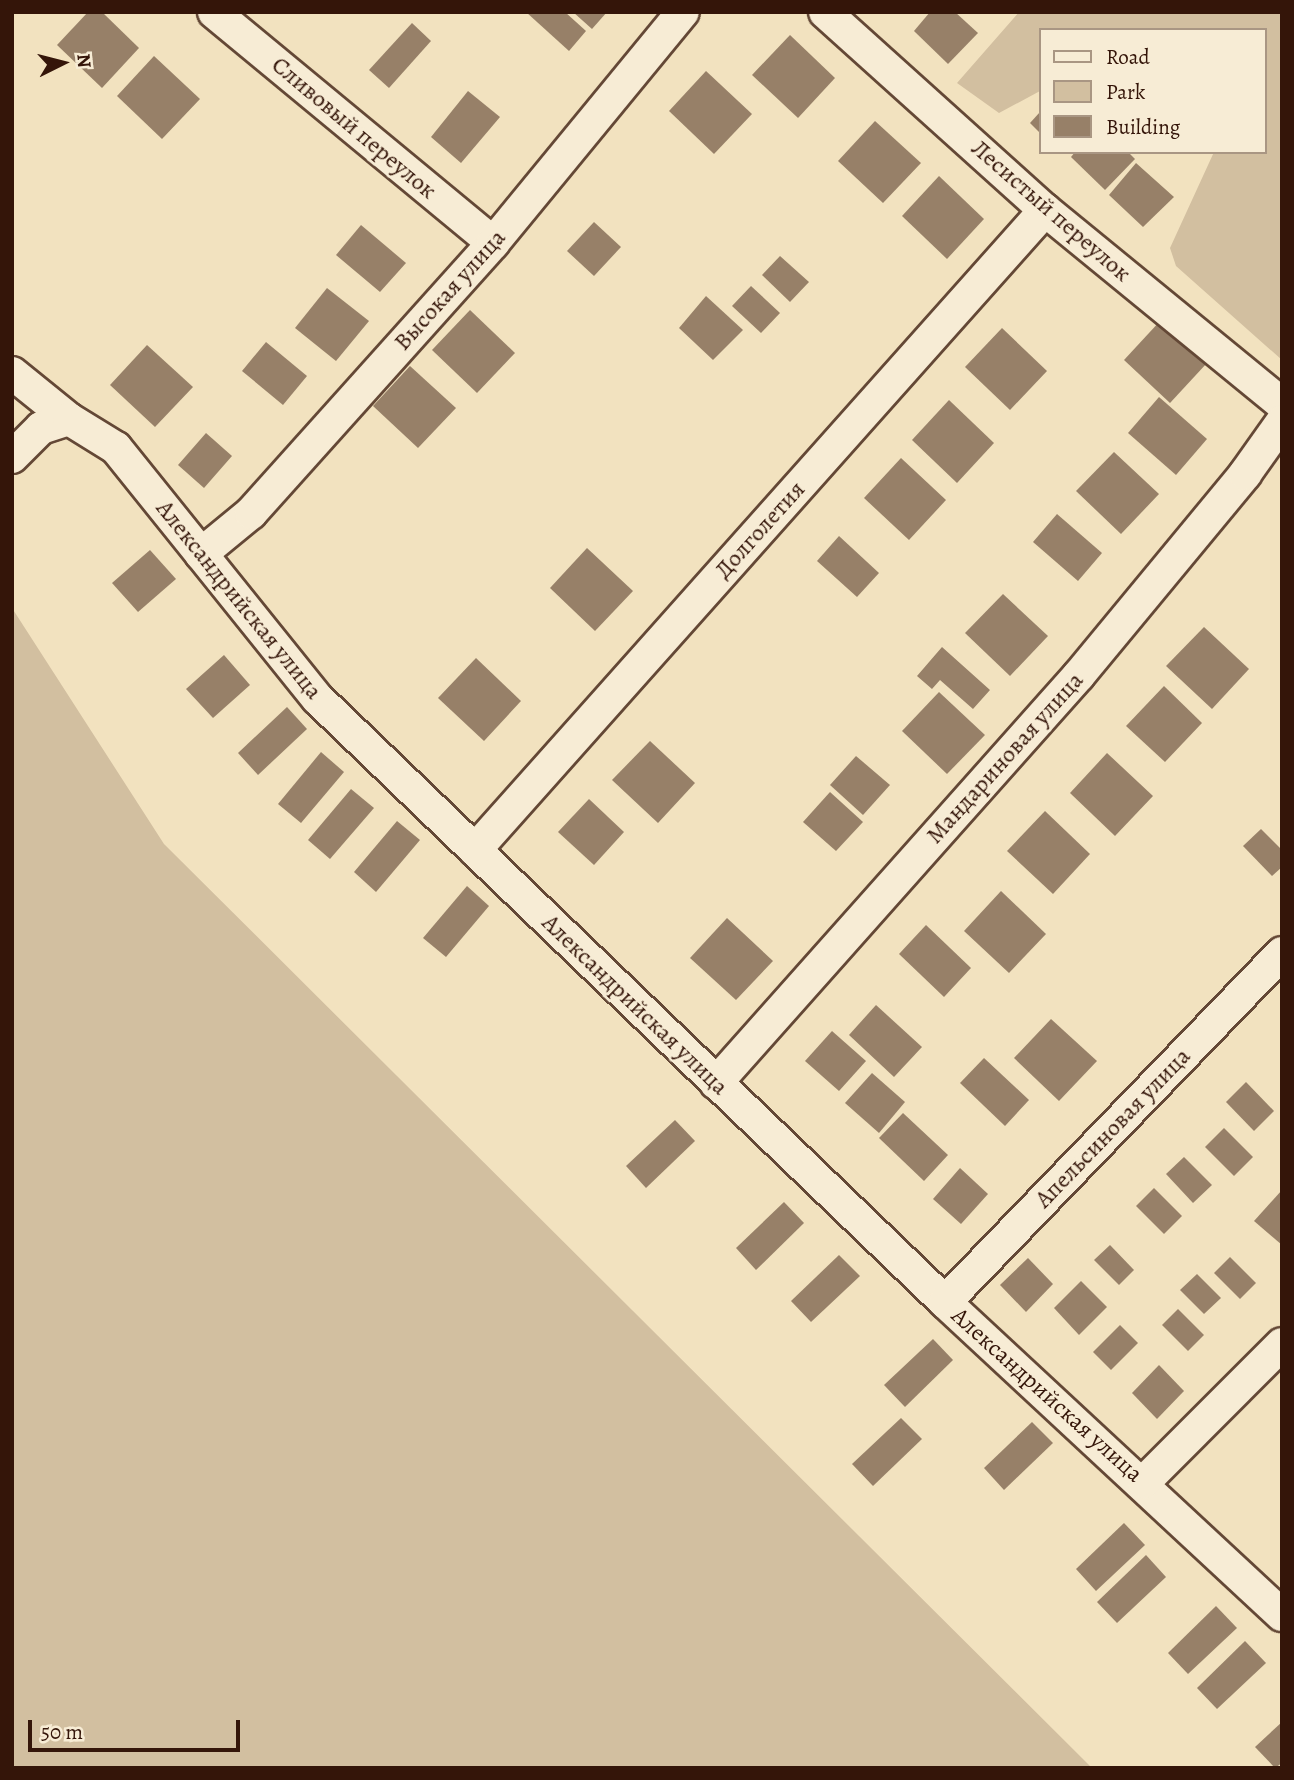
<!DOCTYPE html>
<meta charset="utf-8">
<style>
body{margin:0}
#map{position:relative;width:1294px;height:1780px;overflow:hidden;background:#f2e2bf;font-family:Alegreya,serif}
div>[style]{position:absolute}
.green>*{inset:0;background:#d2bfa0}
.building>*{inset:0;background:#978068}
.roads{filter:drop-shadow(2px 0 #644836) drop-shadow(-2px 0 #644836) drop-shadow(0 2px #644836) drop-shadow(0 -2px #644836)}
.minor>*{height:32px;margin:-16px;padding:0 16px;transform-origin:16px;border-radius:16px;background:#f7ecd5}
span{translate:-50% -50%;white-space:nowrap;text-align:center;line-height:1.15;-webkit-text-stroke:5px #f7ecd5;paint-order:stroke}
.street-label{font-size:24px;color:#341509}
.frame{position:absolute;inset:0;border:14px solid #341509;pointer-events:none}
.legend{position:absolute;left:1039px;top:28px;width:228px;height:126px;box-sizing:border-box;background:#f7ecd5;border:2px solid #a99683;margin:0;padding:9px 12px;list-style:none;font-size:21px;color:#341509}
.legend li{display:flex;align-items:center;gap:14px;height:35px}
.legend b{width:35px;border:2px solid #a99683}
.north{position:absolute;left:28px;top:28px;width:70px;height:70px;-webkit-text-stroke:5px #f7ecd5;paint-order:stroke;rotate:84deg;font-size:19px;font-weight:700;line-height:28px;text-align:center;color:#341509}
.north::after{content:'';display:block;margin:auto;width:24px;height:32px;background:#341509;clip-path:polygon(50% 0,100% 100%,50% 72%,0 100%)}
.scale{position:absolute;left:28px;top:1720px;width:212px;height:32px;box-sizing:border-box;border:4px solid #341509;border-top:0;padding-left:9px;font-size:21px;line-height:24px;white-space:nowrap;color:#341509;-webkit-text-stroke:5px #f7ecd5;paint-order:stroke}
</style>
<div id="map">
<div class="green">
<div style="clip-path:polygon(1019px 12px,1282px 12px,1282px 360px,1176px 266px,1170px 248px,1214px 152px,1264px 152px,1264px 30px,1040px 30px,1040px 91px,999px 113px,957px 83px)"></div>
<div style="clip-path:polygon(12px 608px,164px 844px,1092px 1768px,12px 1768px)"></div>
</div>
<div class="building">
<div style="clip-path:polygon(88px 12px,102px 12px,139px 48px,102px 88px,57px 45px)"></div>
<div style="clip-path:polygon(526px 12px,565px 12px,586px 31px,569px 51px)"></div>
<div style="clip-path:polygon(573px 12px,607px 12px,592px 29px)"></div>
<div style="clip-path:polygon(930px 12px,955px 12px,978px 33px,948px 64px,914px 31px)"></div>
<div style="clip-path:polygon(412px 23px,431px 41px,389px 88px,369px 70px)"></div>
<div style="clip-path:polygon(790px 35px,835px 78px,798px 118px,752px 75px)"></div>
<div style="clip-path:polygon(154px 56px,200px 99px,162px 139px,117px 96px)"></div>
<div style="clip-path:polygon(706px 71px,752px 114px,714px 154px,669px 111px)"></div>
<div style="clip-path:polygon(468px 91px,500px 117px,461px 163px,431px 137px)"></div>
<div style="clip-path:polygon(1040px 112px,1040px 133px,1030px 123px)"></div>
<div style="clip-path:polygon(875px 121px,921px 163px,883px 203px,838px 161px)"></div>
<div style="clip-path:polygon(1075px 152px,1128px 152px,1135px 159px,1105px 190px,1071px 157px)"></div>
<div style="clip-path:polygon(1136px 163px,1174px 197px,1143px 227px,1109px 195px)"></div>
<div style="clip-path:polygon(939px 176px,984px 219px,947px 259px,902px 216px)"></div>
<div style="clip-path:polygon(594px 222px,621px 247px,594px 276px,567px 251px)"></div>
<div style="clip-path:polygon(361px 225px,406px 263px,380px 292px,336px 255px)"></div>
<div style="clip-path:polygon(780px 256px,809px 282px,790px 302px,762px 275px)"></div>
<div style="clip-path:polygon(751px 286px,780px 313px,761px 333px,732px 306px)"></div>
<div style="clip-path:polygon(327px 288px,369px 321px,336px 361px,295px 328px)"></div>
<div style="clip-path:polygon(706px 296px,743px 330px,713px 360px,679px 328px)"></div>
<div style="clip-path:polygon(470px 310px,515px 353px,477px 393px,432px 350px)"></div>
<div style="clip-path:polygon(1161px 320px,1207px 363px,1170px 403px,1124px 360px)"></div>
<div style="clip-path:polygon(1002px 328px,1047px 371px,1010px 410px,965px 367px)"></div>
<div style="clip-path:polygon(266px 342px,307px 376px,283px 405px,242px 371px)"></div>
<div style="clip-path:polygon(147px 345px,193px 387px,155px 427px,110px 385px)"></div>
<div style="clip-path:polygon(410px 366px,456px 408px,418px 448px,373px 406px)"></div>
<div style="clip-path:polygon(1159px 397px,1207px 439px,1176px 475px,1128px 433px)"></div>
<div style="clip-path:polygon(949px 400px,994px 443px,957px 483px,912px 440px)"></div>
<div style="clip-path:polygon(206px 433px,232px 456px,204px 488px,178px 465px)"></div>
<div style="clip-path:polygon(1114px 452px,1159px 494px,1121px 534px,1076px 491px)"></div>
<div style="clip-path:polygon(901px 458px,946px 500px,909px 540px,864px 498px)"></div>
<div style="clip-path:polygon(1057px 514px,1102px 553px,1078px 581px,1033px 542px)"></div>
<div style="clip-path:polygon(839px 536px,879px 573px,857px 597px,817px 561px)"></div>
<div style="clip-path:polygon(587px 548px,633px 591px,595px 631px,550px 588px)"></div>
<div style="clip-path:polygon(150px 550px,176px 579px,138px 612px,112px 583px)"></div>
<div style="clip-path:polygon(1003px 594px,1048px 636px,1010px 676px,965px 633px)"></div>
<div style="clip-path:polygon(1204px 627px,1249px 669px,1212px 709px,1166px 666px)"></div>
<div style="clip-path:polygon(942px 647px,990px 690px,973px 709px,940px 680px,932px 689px,917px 676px)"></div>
<div style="clip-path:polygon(224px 655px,250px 685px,213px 718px,186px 689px)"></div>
<div style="clip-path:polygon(476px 658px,521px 701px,484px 741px,438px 698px)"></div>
<div style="clip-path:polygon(1164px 686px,1202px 723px,1165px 762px,1126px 726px)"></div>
<div style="clip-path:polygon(939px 692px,985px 735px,947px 774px,902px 731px)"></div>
<div style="clip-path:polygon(287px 707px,307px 729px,258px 775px,238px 753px)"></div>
<div style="clip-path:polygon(650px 741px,695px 783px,658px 823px,612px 780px)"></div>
<div style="clip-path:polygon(321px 752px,344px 772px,301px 823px,278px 804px)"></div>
<div style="clip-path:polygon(1107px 753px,1153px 796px,1115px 836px,1070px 793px)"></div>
<div style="clip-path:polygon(856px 756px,890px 785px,863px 815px,830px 785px)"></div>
<div style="clip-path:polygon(351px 789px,374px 808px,330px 859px,308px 840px)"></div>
<div style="clip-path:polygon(830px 792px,863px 822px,836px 851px,803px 822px)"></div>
<div style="clip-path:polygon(589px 799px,624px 832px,594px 865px,558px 832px)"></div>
<div style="clip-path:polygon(1045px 811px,1090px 854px,1053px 894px,1007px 851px)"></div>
<div style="clip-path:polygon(397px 821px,420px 840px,376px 892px,354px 872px)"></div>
<div style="clip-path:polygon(1261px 829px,1282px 850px,1282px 867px,1272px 876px,1243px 846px)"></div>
<div style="clip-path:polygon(467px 886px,489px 906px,446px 957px,423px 938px)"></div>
<div style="clip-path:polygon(1001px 891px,1046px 934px,1009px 973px,964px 931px)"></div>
<div style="clip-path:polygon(727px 918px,773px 961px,736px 1000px,690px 958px)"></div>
<div style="clip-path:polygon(926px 925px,971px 968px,944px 997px,899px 954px)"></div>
<div style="clip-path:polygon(876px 1005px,922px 1047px,894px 1077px,849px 1035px)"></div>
<div style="clip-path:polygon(1051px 1019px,1097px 1061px,1059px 1101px,1014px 1058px)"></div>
<div style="clip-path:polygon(832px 1031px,866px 1061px,839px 1091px,805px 1061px)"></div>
<div style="clip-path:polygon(984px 1058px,1029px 1100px,1005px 1126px,960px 1083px)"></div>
<div style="clip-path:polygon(872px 1073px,905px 1102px,879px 1133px,845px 1103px)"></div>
<div style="clip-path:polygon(1246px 1082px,1274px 1111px,1254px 1131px,1226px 1102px)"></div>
<div style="clip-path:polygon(903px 1113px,948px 1155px,924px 1181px,879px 1138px)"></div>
<div style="clip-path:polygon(675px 1120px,695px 1141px,646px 1188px,626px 1166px)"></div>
<div style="clip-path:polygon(1224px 1128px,1253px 1157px,1234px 1176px,1205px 1147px)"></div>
<div style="clip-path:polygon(1184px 1157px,1212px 1185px,1193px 1203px,1166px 1174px)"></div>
<div style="clip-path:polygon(960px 1168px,988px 1194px,961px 1224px,933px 1199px)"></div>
<div style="clip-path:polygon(1154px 1188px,1182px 1216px,1164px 1234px,1136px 1206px)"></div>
<div style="clip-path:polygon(1282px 1190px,1282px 1245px,1254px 1221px)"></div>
<div style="clip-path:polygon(784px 1202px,804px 1223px,756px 1270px,736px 1248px)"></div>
<div style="clip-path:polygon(1110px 1245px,1134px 1270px,1119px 1285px,1094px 1260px)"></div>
<div style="clip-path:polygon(839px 1255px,860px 1276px,811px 1322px,791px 1301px)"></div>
<div style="clip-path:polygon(1230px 1257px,1256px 1283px,1240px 1299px,1214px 1273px)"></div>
<div style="clip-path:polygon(1028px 1258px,1053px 1284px,1026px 1312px,1000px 1285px)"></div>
<div style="clip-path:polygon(1197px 1274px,1221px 1298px,1204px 1314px,1180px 1290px)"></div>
<div style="clip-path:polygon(1081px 1281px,1107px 1307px,1079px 1335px,1054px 1308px)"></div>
<div style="clip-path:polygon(1178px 1309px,1204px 1335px,1188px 1351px,1162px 1325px)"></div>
<div style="clip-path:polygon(1120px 1325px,1138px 1343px,1111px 1370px,1093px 1352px)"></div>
<div style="clip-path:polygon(933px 1339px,953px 1360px,905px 1407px,884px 1385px)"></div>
<div style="clip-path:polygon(1159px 1365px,1184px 1391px,1157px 1419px,1132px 1393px)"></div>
<div style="clip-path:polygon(901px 1418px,922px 1439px,873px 1486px,852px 1464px)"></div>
<div style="clip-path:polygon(1032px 1422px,1053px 1443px,1004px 1490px,984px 1468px)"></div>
<div style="clip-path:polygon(1124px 1523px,1145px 1545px,1096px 1591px,1076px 1569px)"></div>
<div style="clip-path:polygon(1146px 1555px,1166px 1577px,1117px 1623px,1097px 1602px)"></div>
<div style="clip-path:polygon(1216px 1606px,1237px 1628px,1188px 1674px,1168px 1653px)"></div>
<div style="clip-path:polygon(1245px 1641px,1266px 1663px,1217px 1709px,1197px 1688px)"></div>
<div style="clip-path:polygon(1282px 1722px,1282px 1763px,1275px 1768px,1255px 1747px)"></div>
</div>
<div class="roads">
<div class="minor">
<div style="left:214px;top:12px;width:362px;rotate:39.6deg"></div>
<div style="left:825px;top:12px;width:296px;rotate:42deg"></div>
<div style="left:1045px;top:210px;width:306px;rotate:39.3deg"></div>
<div style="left:12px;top:373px;width:73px;rotate:38.9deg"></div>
<div style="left:12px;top:457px;width:41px;rotate:-45deg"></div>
<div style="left:41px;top:428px;width:29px;rotate:-18deg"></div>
<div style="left:69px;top:419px;width:55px;rotate:31.7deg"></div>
<div style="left:116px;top:448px;width:322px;rotate:51.2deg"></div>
<div style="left:318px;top:699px;width:870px;rotate:43.88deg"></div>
<div style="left:945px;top:1302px;width:460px;rotate:42.9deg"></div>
<div style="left:201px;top:554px;width:65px;rotate:-39.4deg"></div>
<div style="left:251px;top:513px;width:363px;rotate:-48.1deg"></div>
<div style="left:493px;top:243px;width:299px;rotate:-50.6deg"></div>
<div style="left:475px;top:850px;width:857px;rotate:-48.31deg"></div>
<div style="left:716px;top:1083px;width:546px;rotate:-48.34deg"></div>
<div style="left:1079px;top:675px;width:261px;rotate:-50.4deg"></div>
<div style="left:1245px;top:474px;width:64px;rotate:-54.6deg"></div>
<div style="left:945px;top:1302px;width:485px;rotate:-46deg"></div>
<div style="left:1144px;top:1482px;width:195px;rotate:-45deg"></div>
</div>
</div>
<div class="street-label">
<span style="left:354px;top:128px;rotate:40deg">Сливовый переулок</span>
<span style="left:1051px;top:211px;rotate:41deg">Лесистый переулок</span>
<span style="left:450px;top:290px;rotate:-48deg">Высокая улица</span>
<span style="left:760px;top:530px;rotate:-48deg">Долголетия</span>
<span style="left:239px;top:600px;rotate:51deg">Александрийская улица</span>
<span style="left:1005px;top:758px;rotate:-48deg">Мандариновая улица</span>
<span style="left:635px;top:1005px;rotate:44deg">Александрийская улица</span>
<span style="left:1113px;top:1128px;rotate:-46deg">Апельсиновая улица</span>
<span style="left:1047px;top:1395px;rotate:42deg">Александрийская улица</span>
</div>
<div class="frame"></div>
<ul class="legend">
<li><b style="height:9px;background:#f7ecd5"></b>Road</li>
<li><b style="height:19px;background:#d2bfa0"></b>Park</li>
<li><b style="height:19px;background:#978068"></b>Building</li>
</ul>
<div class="north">N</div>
<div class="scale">50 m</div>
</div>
